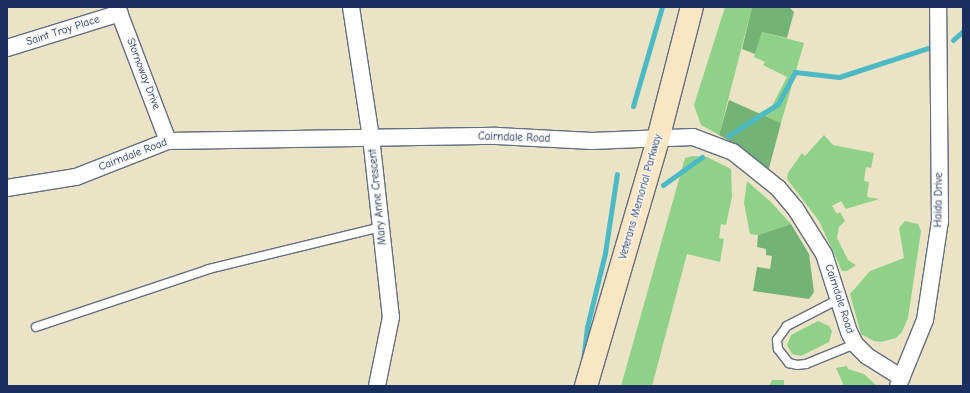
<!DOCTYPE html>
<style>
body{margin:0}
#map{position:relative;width:970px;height:393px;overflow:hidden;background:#ebe3c5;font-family:"Comic Neue",sans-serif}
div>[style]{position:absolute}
.green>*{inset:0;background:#8fd189}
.forest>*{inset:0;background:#73b375}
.stream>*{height:5px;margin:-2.5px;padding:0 2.5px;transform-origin:2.5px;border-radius:2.5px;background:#4bbac4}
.roads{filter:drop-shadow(1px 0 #646e82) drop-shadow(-1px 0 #646e82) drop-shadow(0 1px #646e82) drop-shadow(0 -1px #646e82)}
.service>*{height:8px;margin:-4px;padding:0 4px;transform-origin:4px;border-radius:4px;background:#fff}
.minor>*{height:16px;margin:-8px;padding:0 8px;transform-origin:8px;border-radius:8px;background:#fff}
.secondary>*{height:22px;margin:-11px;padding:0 11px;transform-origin:11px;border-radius:11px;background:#fbe6c3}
span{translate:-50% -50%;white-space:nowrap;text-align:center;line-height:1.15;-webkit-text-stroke:3px #f6f6f2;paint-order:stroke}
.street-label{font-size:11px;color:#1b2f5e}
.frame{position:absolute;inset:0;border:8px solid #1b2f5e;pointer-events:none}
</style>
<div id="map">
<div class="green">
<div style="clip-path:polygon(725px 7px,752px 7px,719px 135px,701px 125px,694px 105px)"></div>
<div style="clip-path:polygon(762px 32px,804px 43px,781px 123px,759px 113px,772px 106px,787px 77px,763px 65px,765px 62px,754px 57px)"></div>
<div style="clip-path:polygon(824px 135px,833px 145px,874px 153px,871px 168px,866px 167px,864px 181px,869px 182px,867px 197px,879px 199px,846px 209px,841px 201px,832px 206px,837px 214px,840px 212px,845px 221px,839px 227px,837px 238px,848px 260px,856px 265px,847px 271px,842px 271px,819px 221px,787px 179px,788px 173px,802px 153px,805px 156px)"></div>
<div style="clip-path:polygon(692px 156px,707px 157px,731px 169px,732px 197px,726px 225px,721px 224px,719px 238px,724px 239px,720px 262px,687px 254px,652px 386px,621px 386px,685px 158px)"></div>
<div style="clip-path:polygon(747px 181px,771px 202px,791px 224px,758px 235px,750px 234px,744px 203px)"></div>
<div style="clip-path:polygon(905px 221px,918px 224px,921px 231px,908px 318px,902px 332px,896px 338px,881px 342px,874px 341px,861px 334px,850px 294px,870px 271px,904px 258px,899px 228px)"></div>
<div style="clip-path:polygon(818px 321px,829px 326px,832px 331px,829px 342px,801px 356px,792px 354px,787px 345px,791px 335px)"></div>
<div style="clip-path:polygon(847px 366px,848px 369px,864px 374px,877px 386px,844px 386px,836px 368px)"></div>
<div style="clip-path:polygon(772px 380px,784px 380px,784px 386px,769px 386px)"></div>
</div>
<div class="forest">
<div style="clip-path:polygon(752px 7px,789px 7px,794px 12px,787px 38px,762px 32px,755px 54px,742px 49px)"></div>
<div style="clip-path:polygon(729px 100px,781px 123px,768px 172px,744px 149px,719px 135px)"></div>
<div style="clip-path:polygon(791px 224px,809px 254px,814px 292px,809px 299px,753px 291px,757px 267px,770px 269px,772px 256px,766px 255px,766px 249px,757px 247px,758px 235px)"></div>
</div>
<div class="stream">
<div style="left:953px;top:40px;width:13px;rotate:-42deg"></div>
<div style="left:633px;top:106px;width:103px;rotate:-73.7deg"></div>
<div style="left:728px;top:136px;width:59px;rotate:-32.6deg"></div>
<div style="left:778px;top:104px;width:36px;rotate:-62deg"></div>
<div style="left:795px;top:72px;width:44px;rotate:6.5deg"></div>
<div style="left:839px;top:77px;width:94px;rotate:-18deg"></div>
<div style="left:663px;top:185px;width:48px;rotate:-35.7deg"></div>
<div style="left:583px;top:360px;width:33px;rotate:-83deg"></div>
<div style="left:587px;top:327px;width:76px;rotate:-76.3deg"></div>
<div style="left:605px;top:253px;width:80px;rotate:-81.4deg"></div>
</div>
<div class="roads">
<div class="service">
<div style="left:839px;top:299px;width:59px;rotate:152.6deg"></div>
<div style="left:787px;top:326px;width:17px;rotate:126deg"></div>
<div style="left:777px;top:340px;width:9px;rotate:84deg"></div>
<div style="left:778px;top:349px;width:18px;rotate:52deg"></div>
<div style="left:789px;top:363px;width:8px;rotate:14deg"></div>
<div style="left:797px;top:365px;width:9px;rotate:-6deg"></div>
<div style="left:806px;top:364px;width:53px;rotate:-22.2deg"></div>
<div style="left:36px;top:327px;width:182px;rotate:-18.5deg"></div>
<div style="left:209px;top:269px;width:177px;rotate:-13.7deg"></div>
</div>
<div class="minor">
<div style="left:117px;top:7px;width:143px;rotate:69.2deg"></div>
<div style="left:351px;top:7px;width:132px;rotate:81.3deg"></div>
<div style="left:371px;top:137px;width:181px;rotate:83.7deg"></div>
<div style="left:391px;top:317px;width:70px;rotate:101.5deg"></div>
<div style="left:7px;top:48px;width:118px;rotate:-17.2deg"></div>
<div style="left:7px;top:188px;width:70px;rotate:-9.1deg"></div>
<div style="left:76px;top:177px;width:99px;rotate:-21.4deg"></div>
<div style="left:168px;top:141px;width:329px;rotate:-0.9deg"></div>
<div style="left:497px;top:136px;width:95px;rotate:3deg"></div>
<div style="left:592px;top:141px;width:101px;rotate:-2.3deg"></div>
<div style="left:693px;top:137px;width:43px;rotate:20.6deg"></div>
<div style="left:733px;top:152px;width:58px;rotate:38.7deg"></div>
<div style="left:778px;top:188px;width:26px;rotate:50deg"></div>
<div style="left:795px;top:208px;width:54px;rotate:57.8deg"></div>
<div style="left:824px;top:254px;width:82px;rotate:72.2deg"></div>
<div style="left:849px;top:332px;width:13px;rotate:63deg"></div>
<div style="left:855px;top:344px;width:17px;rotate:45deg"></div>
<div style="left:867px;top:356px;width:41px;rotate:32.2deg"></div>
<div style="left:898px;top:386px;width:71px;rotate:-67.8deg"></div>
<div style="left:925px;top:320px;width:100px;rotate:-81.4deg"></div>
<div style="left:940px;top:221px;width:214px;rotate:-90.5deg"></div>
</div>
<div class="secondary">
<div style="left:586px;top:386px;width:257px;rotate:-73.7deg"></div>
<div style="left:658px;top:139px;width:136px;rotate:-75.6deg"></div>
</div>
</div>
<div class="street-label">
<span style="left:63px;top:31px;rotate:-18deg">Saint Troy Place</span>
<span style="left:143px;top:74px;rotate:69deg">Stornoway Drive</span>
<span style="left:514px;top:138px;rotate:2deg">Cairndale Road</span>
<span style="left:133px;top:155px;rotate:-21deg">Cairndale Road</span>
<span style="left:378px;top:197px;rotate:-96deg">Mary Anne Crescent</span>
<span style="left:641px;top:197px;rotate:-74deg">Veterans Memorial Parkway</span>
<span style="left:939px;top:200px;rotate:-89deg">Haida Drive</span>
<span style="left:839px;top:299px;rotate:72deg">Cairndale Road</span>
</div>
<div class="frame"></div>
</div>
